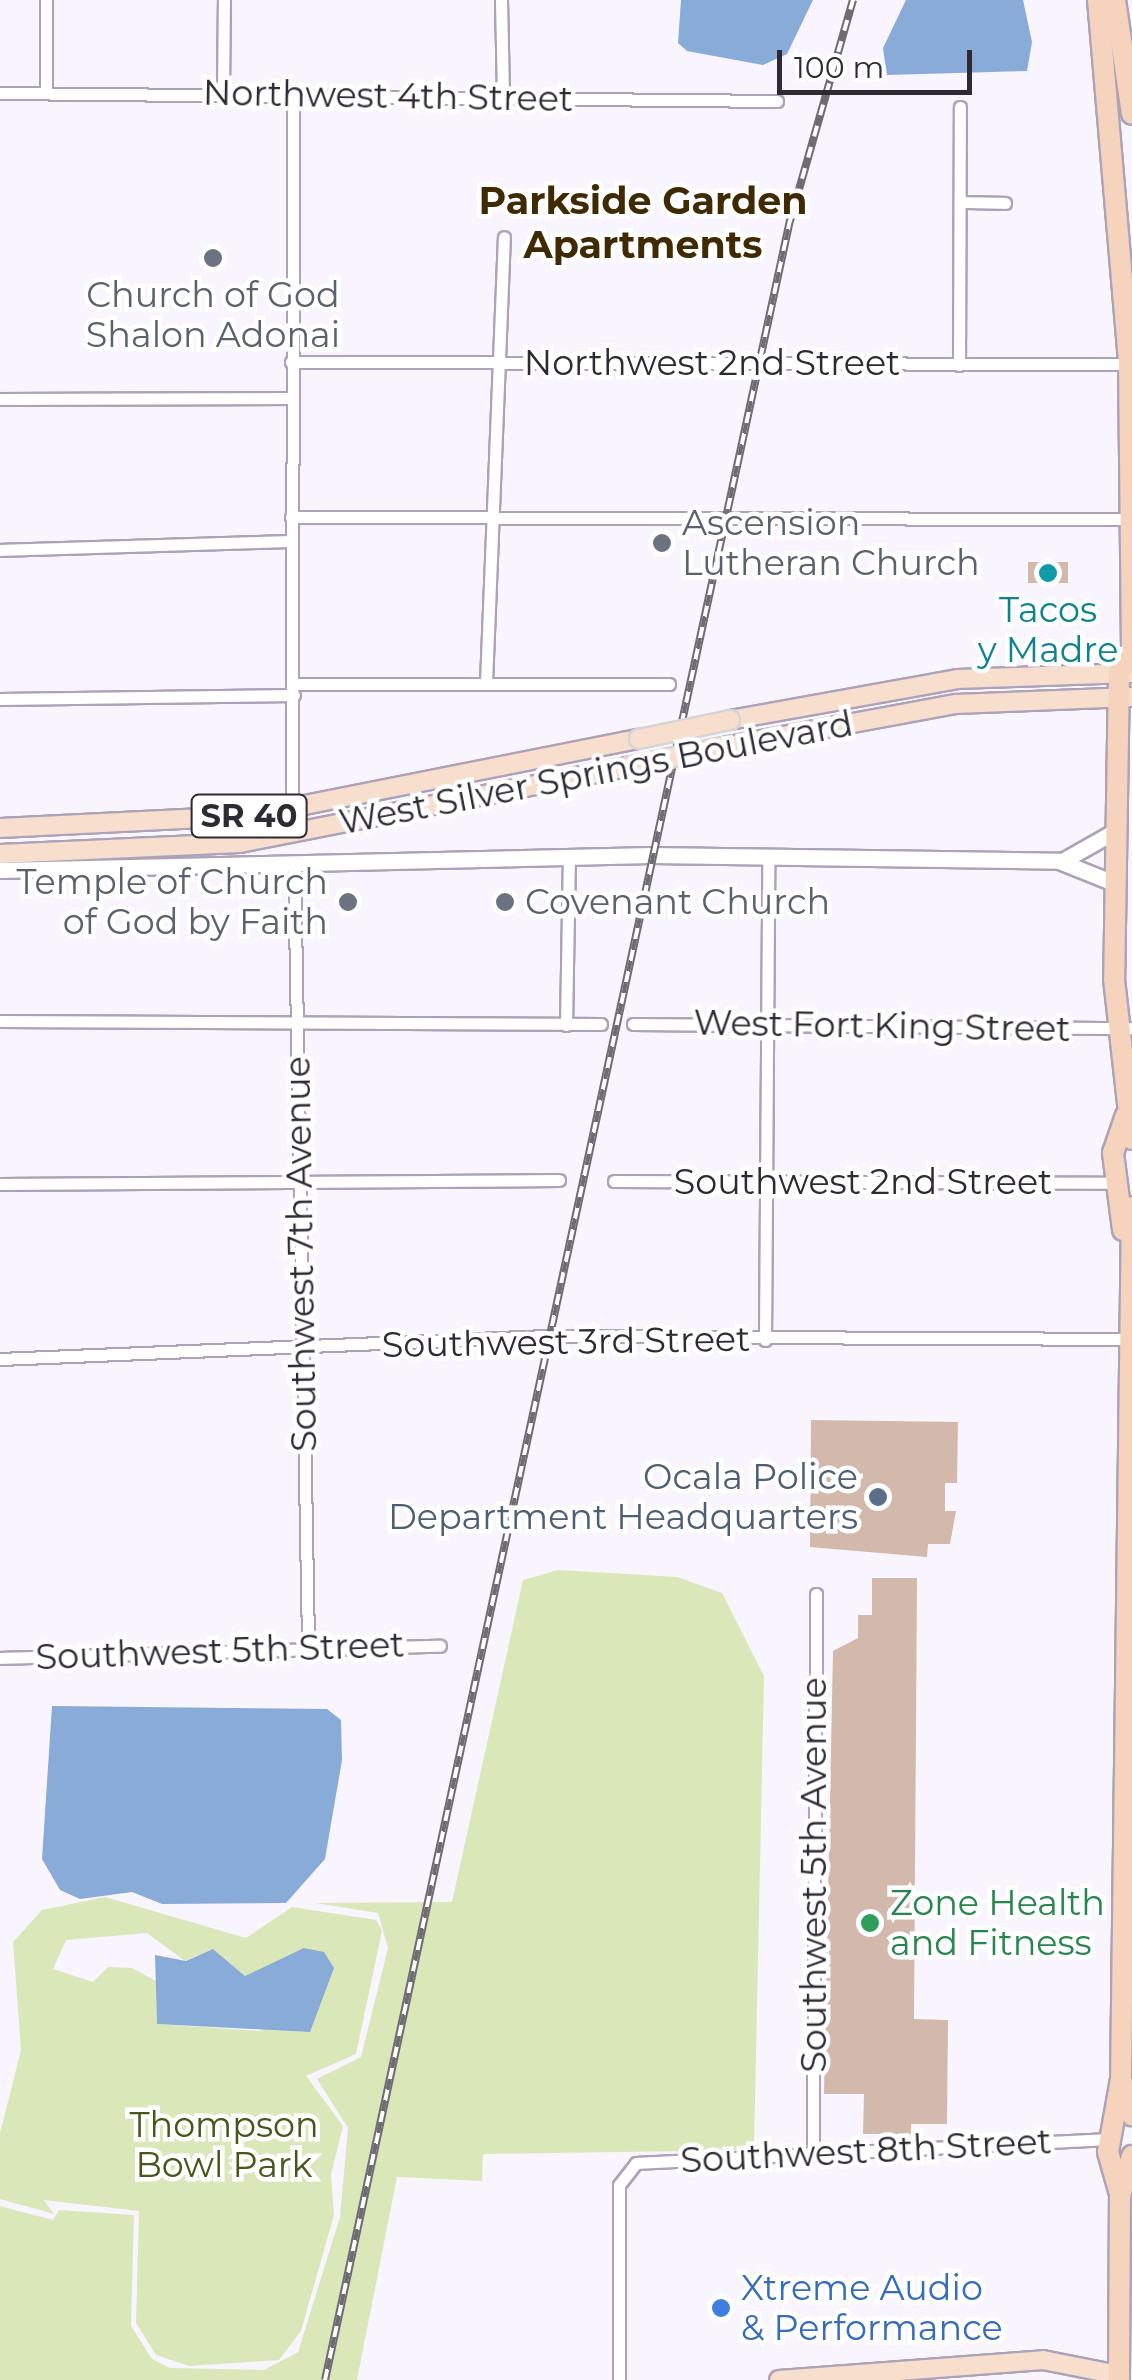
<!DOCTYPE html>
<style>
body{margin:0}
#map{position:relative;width:1132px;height:2380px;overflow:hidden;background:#f9f5fe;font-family:Montserrat,sans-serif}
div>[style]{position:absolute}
.green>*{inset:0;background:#dae8b9}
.water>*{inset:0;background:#88abd8}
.building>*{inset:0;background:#d2b9ab}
.roads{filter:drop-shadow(2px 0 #aca2b9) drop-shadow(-2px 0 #aca2b9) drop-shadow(0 2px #aca2b9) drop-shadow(0 -2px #aca2b9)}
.minor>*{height:11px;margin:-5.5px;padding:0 5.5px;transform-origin:5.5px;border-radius:5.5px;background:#fff}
.tertiary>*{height:15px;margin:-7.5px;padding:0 7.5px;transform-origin:7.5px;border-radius:7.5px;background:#fff}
.primary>*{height:18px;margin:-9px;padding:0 9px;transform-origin:9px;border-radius:9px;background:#f8decd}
.trunk>*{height:20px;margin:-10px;padding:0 10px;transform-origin:10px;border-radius:10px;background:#f6d3bc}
.rail>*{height:8px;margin-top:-4px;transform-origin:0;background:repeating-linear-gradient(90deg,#fff 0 11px,#6f6b74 0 22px);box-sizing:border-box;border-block:2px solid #6f6b74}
.bridges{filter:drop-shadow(2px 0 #d5d4d6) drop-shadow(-2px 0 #d5d4d6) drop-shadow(0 2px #d5d4d6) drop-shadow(0 -2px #d5d4d6)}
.primary-bridge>*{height:18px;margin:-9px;padding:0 9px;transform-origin:9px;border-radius:9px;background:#f8decd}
.dots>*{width:28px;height:28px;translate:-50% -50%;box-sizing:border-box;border:5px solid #fff;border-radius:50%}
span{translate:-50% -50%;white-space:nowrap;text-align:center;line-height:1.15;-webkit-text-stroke:9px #fff;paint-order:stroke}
.shield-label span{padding:2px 8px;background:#fff;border:2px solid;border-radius:8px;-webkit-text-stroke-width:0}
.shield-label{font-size:32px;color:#2e2a33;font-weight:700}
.street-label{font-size:35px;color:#2e2a33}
.worship-label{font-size:35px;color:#5b616d}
.left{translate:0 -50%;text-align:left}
.right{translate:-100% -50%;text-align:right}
.culture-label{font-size:35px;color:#0d838f}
.service-label{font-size:35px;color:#4e5e75}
.leisure-label{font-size:35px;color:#27864d}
.park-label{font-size:35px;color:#49561a}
.shop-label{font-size:35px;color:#366cbe}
.neighbourhood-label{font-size:38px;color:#402a04;font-weight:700}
.scale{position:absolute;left:777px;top:50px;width:195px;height:45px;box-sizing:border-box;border:5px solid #2e2a33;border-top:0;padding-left:12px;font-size:30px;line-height:35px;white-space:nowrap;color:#2e2a33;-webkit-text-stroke:8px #fff;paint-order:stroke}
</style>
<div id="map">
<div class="green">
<div style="clip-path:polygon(558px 1570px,677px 1577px,722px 1593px,764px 1676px,754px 2150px,483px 2154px,482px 2181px,397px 2177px,357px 2380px,0 2380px,0 2206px,53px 2220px,59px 2210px,134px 2215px,131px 2326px,152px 2359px,170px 2368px,264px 2370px,298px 2352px,340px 2217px,348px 2128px,317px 2079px,361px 2057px,388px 1948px,378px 1913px,315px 1903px,452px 1902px,523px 1580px)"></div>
<div style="clip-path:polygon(evenodd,105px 1897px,246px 1938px,292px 1907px,376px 1920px,382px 1931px,356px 2054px,306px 2076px,343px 2126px,331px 2175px,334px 2215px,301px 2331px,279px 2360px,189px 2366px,156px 2355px,136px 2323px,139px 2211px,44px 2200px,54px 2214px,0 2199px,0 2133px,21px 2050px,13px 1942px,42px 1910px,105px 1897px,147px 1933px,185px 1961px,213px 1949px,245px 1976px,267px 1968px,261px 2031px,157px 2024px,156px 1981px,132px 1968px,108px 1967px,93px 1982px,53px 1969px,66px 1940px,147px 1933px)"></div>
</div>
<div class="water">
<div style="clip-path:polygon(681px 0,813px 0,787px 54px,763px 65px,687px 51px,678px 43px)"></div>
<div style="clip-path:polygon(906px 0,1023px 0,1032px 42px,1027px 71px,887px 75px,883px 48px)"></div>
<div style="clip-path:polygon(52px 1706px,327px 1709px,341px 1720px,342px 1760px,325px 1859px,286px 1903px,162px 1904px,132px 1892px,80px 1899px,60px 1890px,42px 1859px)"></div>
<div style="clip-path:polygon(304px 1948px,324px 1952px,334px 1968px,310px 2032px,157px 2024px,155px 1955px,186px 1961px,213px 1949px,245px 1976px)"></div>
</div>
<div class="building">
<div style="clip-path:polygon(1028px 562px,1068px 562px,1068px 583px,1028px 583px)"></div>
<div style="clip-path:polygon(811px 1420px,958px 1422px,957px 1483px,945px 1483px,945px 1511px,956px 1511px,950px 1544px,928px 1544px,927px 1557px,810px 1547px)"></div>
<div style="clip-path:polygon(872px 1578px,917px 1578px,914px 2019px,948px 2020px,947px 2124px,911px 2124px,911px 2134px,863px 2134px,864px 2094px,824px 2094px,833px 1651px,858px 1638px,858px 1615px,872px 1615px)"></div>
</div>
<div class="roads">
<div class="minor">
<div style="left:501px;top:0;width:98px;rotate:88.8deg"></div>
<div style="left:46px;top:91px;width:91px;rotate:-90deg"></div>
<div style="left:223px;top:91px;width:91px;rotate:-89.4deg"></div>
<div style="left:0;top:93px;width:777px;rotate:0.59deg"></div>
<div style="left:961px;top:202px;width:44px;rotate:1.3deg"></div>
<div style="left:291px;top:362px;width:841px;rotate:0.14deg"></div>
<div style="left:959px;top:365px;width:258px;rotate:-89.8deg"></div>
<div style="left:0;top:399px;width:290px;rotate:-0.2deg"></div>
<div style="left:291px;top:517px;width:838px;rotate:0.14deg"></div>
<div style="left:0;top:550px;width:292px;rotate:-1.8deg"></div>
<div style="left:486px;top:683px;width:446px;rotate:-87.7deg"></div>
<div style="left:294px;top:684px;width:375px"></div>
<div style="left:0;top:699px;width:294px;rotate:-0.8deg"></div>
<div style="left:292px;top:835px;width:740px;rotate:-89.92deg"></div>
<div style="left:294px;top:863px;width:782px;rotate:88.97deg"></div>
<div style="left:0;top:1021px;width:601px;rotate:0.29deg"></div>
<div style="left:633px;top:1024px;width:499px;rotate:0.5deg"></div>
<div style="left:566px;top:1025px;width:170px;rotate:-89deg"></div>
<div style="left:614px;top:1181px;width:498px;rotate:0.2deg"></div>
<div style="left:0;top:1184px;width:559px;rotate:-0.41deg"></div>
<div style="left:765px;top:1340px;width:483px;rotate:-89.6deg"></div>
<div style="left:0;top:1359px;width:546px;rotate:-2.41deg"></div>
<div style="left:546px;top:1336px;width:586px;rotate:0.29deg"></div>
<div style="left:0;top:1658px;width:440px;rotate:-1.6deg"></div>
<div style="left:813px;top:2155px;width:561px;rotate:-89.69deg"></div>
<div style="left:619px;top:2380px;width:195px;rotate:-90deg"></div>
<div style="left:619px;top:2185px;width:28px;rotate:-52deg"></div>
<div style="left:636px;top:2163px;width:473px;rotate:-2.9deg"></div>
</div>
<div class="tertiary">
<div style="left:1064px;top:860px;width:59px;rotate:-29.6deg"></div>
<div style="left:0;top:870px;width:651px;rotate:-1.32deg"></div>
<div style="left:651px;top:855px;width:408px;rotate:0.8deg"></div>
<div style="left:1059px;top:861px;width:59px;rotate:21.8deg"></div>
</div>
<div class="primary">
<div style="left:730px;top:720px;width:231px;rotate:-10.2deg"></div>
<div style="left:957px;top:679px;width:175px;rotate:-2deg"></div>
<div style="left:723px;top:747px;width:237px;rotate:-10.5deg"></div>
<div style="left:956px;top:704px;width:176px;rotate:-2.3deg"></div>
<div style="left:0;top:828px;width:249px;rotate:-2.8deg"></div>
<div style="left:249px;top:816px;width:398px;rotate:-11.2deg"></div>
<div style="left:0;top:854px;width:240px;rotate:-2.6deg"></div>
<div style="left:240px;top:843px;width:399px;rotate:-11.1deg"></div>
<div style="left:779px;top:2380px;width:265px;rotate:-4.3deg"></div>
<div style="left:1043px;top:2360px;width:77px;rotate:11.2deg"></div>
</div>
<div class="trunk">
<div style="left:1098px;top:0;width:365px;rotate:85.1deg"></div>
<div style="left:1129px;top:364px;width:293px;rotate:89.4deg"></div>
<div style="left:1115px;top:0;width:115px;rotate:81.5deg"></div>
<div style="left:1131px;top:654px;width:22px;rotate:122deg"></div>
<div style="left:1119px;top:673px;width:306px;rotate:90.9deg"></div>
<div style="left:1114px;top:979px;width:161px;rotate:83.6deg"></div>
<div style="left:1132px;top:1207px;width:872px;rotate:90.72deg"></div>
<div style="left:1121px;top:2079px;width:38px;rotate:73deg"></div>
<div style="left:1123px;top:1230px;width:78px;rotate:-97.4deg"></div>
<div style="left:1113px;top:1153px;width:39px;rotate:-71deg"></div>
<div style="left:1120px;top:2194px;width:44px;rotate:-105.9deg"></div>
<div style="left:1108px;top:2152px;width:74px;rotate:-79.9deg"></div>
<div style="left:1119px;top:2380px;width:184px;rotate:-89.7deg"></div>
<div style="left:1120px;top:2196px;width:42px;rotate:-73.3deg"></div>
</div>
</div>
<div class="rail">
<div style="left:325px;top:2380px;width:2209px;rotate:-77.85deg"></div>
<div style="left:790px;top:221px;width:230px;rotate:-74.1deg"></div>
</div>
<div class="bridges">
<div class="primary-bridge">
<div style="left:639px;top:739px;width:93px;rotate:-11.8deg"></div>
<div style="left:631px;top:766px;width:94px;rotate:-11.7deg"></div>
</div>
</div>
<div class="dots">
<div style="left:213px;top:258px;background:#6b7280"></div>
<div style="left:662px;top:543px;background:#6b7280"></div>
<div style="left:1048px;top:573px;background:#0f9aa8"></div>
<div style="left:348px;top:902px;background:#6b7280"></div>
<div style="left:505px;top:902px;background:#6b7280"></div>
<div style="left:878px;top:1497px;background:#5c6f8a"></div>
<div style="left:870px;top:1923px;background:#2e9e5b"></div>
<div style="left:721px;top:2308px;background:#3f7fe0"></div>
</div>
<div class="shield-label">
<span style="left:249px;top:816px">SR 40</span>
</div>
<div class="street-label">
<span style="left:388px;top:96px;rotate:1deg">Northwest 4th Street</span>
<span style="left:712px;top:363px">Northwest 2nd Street</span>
<span style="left:596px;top:773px;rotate:-11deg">West Silver Springs Boulevard</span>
<span style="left:882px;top:1026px;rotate:1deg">West Fort King Street</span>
<span style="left:863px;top:1182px">Southwest 2nd Street</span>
<span style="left:301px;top:1254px;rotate:-91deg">Southwest 7th Avenue</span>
<span style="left:566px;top:1342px;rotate:-1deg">Southwest 3rd Street</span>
<span style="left:220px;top:1651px;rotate:-2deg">Southwest 5th Street</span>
<span style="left:814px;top:1875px;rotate:-90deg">Southwest 5th Avenue</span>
<span style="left:866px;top:2151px;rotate:-3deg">Southwest 8th Street</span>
</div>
<div class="worship-label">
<span style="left:213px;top:315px">Church of God<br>Shalon Adonai</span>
<span class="left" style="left:682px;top:543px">Ascension<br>Lutheran Church</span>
<span class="right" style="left:328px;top:902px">Temple of Church<br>of God by Faith</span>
<span class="left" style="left:525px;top:902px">Covenant Church</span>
</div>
<div class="culture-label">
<span style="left:1048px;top:630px">Tacos<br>y Madre</span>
</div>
<div class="service-label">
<span class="right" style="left:858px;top:1497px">Ocala Police<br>Department Headquarters</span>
</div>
<div class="leisure-label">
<span class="left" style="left:890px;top:1923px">Zone Health<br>and Fitness</span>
</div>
<div class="park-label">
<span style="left:224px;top:2145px">Thompson<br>Bowl Park</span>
</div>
<div class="shop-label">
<span class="left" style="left:741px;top:2308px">Xtreme Audio<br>&amp; Performance</span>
</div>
<div class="neighbourhood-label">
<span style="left:643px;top:223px">Parkside Garden<br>Apartments</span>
</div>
<div class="scale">100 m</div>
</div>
